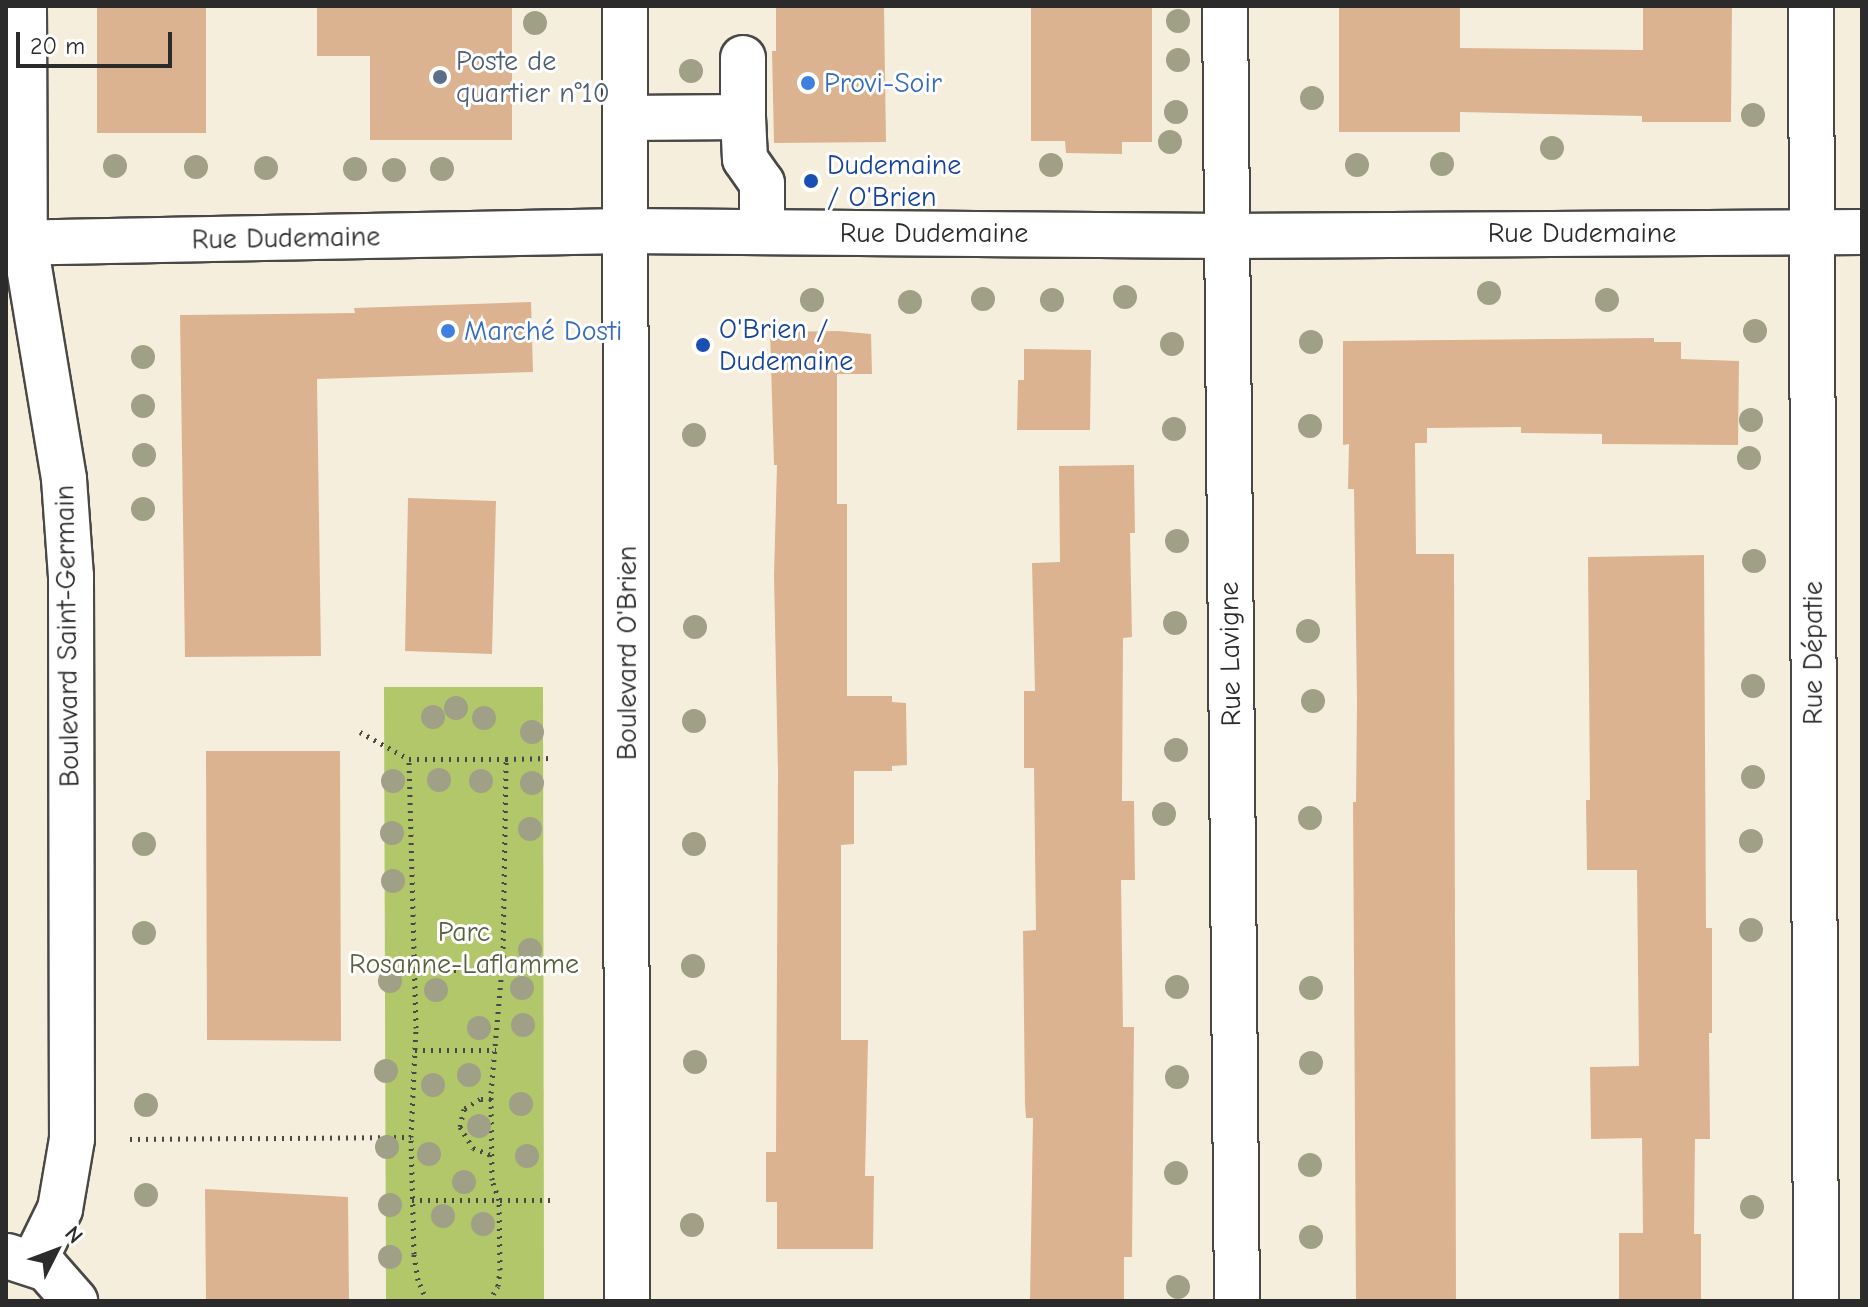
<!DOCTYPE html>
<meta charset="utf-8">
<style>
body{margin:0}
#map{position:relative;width:1868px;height:1307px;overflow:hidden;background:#f6eedd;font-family:"Comic Neue",sans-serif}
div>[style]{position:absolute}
.green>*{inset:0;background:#b2c66a}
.building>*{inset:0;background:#dcb391}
.path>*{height:5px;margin-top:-2.5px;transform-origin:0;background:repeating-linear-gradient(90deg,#494846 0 2px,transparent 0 8px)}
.roads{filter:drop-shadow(2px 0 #494846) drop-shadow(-2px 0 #494846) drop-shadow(0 2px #494846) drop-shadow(0 -2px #494846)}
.minor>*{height:44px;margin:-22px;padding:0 22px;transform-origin:22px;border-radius:22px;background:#fff}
.trees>*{width:24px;height:24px;margin:-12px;border-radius:50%;background:#a0a087}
.dots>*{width:22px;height:22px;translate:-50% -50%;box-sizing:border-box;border:4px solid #fff;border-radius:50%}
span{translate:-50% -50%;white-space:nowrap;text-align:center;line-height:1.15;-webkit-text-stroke:6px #fff;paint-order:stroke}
.service-label{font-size:28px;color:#4e5e75}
.left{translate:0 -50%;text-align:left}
.shop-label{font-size:28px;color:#366cbe}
.transit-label{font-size:28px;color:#164399}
.street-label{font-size:28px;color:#2b2b2b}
.park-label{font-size:28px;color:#5a6141}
.frame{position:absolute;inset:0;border:8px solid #2b2b2b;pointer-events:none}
.north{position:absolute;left:16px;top:1211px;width:80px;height:80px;-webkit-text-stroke:6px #fff;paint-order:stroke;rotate:48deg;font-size:22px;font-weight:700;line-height:32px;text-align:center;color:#2b2b2b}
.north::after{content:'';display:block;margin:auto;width:28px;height:36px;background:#2b2b2b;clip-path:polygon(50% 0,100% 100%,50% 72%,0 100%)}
.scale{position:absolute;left:16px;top:32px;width:156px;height:36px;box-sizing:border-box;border:4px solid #2b2b2b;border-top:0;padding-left:10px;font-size:24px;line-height:28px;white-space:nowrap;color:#2b2b2b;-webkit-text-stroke:6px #fff;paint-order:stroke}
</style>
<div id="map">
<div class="green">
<div style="clip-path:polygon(384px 687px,543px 687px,544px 1301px,386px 1301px)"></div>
</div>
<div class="building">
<div style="clip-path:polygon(97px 6px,206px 6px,206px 133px,97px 133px)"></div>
<div style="clip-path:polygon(317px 6px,512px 6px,512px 140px,370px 140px,370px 56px,317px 56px)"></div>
<div style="clip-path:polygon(776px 6px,884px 6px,886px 142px,774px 143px,772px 51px,776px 51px)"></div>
<div style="clip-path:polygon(1031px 6px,1152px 6px,1152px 142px,1122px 142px,1122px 154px,1066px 153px,1065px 141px,1031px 141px)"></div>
<div style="clip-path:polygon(1339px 6px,1460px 6px,1460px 48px,1643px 50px,1643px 6px,1732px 6px,1731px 122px,1642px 122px,1642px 116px,1460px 112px,1460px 132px,1339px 132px)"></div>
<div style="clip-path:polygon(531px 302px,533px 372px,317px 379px,321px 656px,185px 657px,180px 315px,355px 313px,354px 308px)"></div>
<div style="clip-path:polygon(838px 331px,871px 334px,872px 374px,837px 374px,837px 504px,847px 504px,847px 696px,892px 696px,892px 702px,906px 703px,907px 765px,892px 766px,892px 771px,854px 771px,854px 844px,841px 845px,841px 1040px,868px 1040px,865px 1176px,874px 1176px,873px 1249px,777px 1249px,777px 1202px,766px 1202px,766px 1152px,776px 1152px,778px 772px,774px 575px,777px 465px,774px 465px,770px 332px)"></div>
<div style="clip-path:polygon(1654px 338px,1654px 342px,1681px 342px,1681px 359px,1739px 361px,1738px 445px,1602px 444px,1602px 434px,1521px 433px,1521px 427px,1427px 428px,1427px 443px,1415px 443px,1416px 554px,1454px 554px,1456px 1301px,1356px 1301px,1353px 802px,1356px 802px,1357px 702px,1354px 489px,1348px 489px,1349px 444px,1343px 445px,1343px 341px)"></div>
<div style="clip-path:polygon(1024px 349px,1091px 350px,1090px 430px,1017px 430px,1018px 380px,1024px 380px)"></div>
<div style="clip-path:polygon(1134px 465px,1135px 533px,1130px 533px,1132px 637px,1123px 638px,1122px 801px,1134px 801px,1135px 880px,1121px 880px,1123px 1027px,1134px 1027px,1132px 1257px,1124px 1257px,1124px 1301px,1030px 1301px,1033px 1118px,1026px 1118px,1025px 1104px,1023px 931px,1036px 930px,1034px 768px,1024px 768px,1024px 691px,1035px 691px,1032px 563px,1060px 562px,1059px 466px)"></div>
<div style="clip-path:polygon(408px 498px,496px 501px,492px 654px,405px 651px)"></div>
<div style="clip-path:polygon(1704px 555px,1706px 928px,1712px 928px,1712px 1033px,1709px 1033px,1710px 1139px,1695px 1139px,1694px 1234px,1701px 1234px,1701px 1301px,1619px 1301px,1619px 1233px,1643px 1233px,1642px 1138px,1591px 1139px,1590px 1067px,1639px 1066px,1637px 870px,1587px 870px,1586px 800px,1590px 800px,1588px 557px)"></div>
<div style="clip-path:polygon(206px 751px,340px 751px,341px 1041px,207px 1040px)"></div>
<div style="clip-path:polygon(205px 1189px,348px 1197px,349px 1301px,206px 1301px)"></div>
</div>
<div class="path">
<div style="left:360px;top:732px;width:56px;rotate:28.9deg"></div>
<div style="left:414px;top:969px;width:87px;rotate:1.3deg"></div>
<div style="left:415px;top:1050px;width:81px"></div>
<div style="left:491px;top:1099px;width:11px;rotate:180deg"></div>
<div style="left:480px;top:1099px;width:19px;rotate:148deg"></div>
<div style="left:464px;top:1109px;width:18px;rotate:103deg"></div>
<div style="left:460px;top:1127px;width:25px;rotate:58deg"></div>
<div style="left:473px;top:1148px;width:19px;rotate:21deg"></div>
<div style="left:130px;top:1139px;width:281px;rotate:-0.4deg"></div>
<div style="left:412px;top:1200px;width:140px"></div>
<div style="left:427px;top:1301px;width:23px;rotate:-113deg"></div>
<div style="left:418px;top:1280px;width:26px;rotate:-99deg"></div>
<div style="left:414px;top:1254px;width:117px;rotate:-91.5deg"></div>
<div style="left:411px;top:1137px;width:109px;rotate:-87.4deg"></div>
<div style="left:416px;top:1028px;width:269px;rotate:-91.5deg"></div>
<div style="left:409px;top:759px;width:97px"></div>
<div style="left:489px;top:1301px;width:17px;rotate:-59deg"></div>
<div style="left:498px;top:1286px;width:16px;rotate:-83deg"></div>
<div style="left:500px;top:1270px;width:70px;rotate:-90.8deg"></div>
<div style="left:499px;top:1200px;width:21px;rotate:-109deg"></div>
<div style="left:492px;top:1180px;width:87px;rotate:-90.7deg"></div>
<div style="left:491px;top:1093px;width:138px;rotate:-85deg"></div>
<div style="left:503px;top:956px;width:197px;rotate:-89.1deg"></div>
<div style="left:506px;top:759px;width:45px;rotate:-1.3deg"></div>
</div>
<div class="roads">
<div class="minor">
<div style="left:24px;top:6px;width:237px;rotate:89.8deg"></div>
<div style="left:25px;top:243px;width:239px;rotate:80.6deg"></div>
<div style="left:64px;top:479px;width:97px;rotate:85.9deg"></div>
<div style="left:71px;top:576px;width:563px;rotate:89.9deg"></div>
<div style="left:72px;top:1139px;width:71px;rotate:99.7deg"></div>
<div style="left:60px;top:1209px;width:59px;rotate:116.1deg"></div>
<div style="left:625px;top:6px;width:1295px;rotate:89.91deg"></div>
<div style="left:1225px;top:6px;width:1295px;rotate:89.47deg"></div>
<div style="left:1811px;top:6px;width:1295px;rotate:89.78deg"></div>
<div style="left:743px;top:58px;width:59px;rotate:90deg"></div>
<div style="left:625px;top:118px;width:118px;rotate:-0.5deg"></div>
<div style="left:743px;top:117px;width:42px;rotate:87.3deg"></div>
<div style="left:745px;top:159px;width:29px;rotate:55deg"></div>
<div style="left:762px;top:183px;width:49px;rotate:90deg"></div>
<div style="left:6px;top:243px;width:619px;rotate:-1.11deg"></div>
<div style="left:625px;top:231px;width:600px;rotate:0.48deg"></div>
<div style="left:1225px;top:236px;width:637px;rotate:-0.36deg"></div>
<div style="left:7px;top:1256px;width:42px;rotate:18deg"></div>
<div style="left:47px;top:1269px;width:43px;rotate:48.8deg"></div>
</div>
</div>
<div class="trees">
<div style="left:1178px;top:21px"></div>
<div style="left:535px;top:23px"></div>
<div style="left:1178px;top:60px"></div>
<div style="left:691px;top:71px"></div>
<div style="left:1312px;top:98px"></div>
<div style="left:1176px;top:112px"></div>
<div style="left:1753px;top:115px"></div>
<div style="left:1170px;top:142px"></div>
<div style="left:1552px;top:148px"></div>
<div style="left:1442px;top:164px"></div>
<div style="left:1051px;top:165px"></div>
<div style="left:1357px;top:165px"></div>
<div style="left:115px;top:166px"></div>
<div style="left:196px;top:167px"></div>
<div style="left:266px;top:168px"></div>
<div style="left:355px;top:169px"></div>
<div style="left:442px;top:169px"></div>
<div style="left:394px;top:170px"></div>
<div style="left:1489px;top:293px"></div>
<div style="left:1125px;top:297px"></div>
<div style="left:983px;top:299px"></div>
<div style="left:812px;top:300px"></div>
<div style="left:1052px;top:300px"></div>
<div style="left:1607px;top:300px"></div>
<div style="left:910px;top:302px"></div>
<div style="left:1755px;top:331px"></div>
<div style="left:1311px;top:342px"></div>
<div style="left:1172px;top:344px"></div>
<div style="left:143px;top:357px"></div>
<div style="left:143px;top:406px"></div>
<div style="left:1751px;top:420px"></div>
<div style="left:1310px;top:426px"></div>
<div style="left:1174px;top:429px"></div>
<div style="left:694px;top:435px"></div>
<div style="left:144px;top:455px"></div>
<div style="left:1749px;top:458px"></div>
<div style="left:143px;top:509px"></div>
<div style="left:1177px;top:541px"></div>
<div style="left:1754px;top:561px"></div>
<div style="left:1175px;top:623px"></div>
<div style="left:695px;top:627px"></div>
<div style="left:1308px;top:631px"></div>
<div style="left:1753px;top:686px"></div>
<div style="left:1313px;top:701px"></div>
<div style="left:456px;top:708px"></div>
<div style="left:433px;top:717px"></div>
<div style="left:484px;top:718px"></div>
<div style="left:694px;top:721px"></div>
<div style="left:532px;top:732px"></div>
<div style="left:1176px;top:750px"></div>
<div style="left:1753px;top:777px"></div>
<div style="left:439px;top:780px"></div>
<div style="left:393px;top:781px"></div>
<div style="left:481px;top:781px"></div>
<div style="left:532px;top:783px"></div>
<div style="left:1164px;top:814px"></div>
<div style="left:1310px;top:818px"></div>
<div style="left:530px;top:829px"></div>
<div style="left:392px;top:833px"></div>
<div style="left:1751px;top:841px"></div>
<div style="left:144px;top:844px"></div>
<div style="left:694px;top:844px"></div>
<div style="left:393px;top:881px"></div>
<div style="left:1751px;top:930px"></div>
<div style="left:144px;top:933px"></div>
<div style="left:530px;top:950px"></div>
<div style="left:693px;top:966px"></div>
<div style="left:390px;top:981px"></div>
<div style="left:1177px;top:987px"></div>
<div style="left:522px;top:988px"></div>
<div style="left:1311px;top:988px"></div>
<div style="left:436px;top:990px"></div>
<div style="left:523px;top:1025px"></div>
<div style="left:479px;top:1028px"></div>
<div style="left:695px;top:1062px"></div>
<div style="left:1311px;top:1063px"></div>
<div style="left:386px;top:1071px"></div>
<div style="left:469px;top:1075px"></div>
<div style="left:1177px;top:1077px"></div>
<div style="left:433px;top:1085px"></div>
<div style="left:521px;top:1104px"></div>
<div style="left:146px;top:1105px"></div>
<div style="left:479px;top:1126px"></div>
<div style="left:387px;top:1147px"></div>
<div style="left:429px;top:1154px"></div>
<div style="left:527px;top:1156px"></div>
<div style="left:1310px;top:1165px"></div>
<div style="left:1176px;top:1173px"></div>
<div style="left:464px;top:1182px"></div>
<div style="left:146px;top:1195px"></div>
<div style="left:390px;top:1205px"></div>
<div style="left:1752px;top:1207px"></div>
<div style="left:443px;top:1216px"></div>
<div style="left:483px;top:1224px"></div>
<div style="left:692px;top:1225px"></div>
<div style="left:1311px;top:1237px"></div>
<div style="left:390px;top:1257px"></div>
<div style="left:1178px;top:1287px"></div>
</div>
<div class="dots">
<div style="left:440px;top:77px;background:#5c6f8a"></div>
<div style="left:808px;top:83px;background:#3f7fe0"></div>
<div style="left:811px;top:181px;background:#1a4fb4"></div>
<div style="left:448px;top:331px;background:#3f7fe0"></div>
<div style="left:703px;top:345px;background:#1a4fb4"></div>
</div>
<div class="service-label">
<span class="left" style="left:456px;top:77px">Poste de<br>quartier n°10</span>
</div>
<div class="shop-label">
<span class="left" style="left:824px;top:83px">Provi-Soir</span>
<span class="left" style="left:464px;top:331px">Marché Dosti</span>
</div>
<div class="transit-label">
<span class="left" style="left:827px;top:181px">Dudemaine<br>/ O'Brien</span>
<span class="left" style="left:719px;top:345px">O'Brien /<br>Dudemaine</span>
</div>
<div class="street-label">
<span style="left:934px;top:233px">Rue Dudemaine</span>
<span style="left:1582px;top:233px">Rue Dudemaine</span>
<span style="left:286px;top:238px;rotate:-1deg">Rue Dudemaine</span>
<span style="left:67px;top:636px;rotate:-91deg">Boulevard Saint-Germain</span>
<span style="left:627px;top:653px;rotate:-90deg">Boulevard O'Brien</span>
<span style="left:1813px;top:653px;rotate:-90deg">Rue Dépatie</span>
<span style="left:1230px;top:654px;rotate:-91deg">Rue Lavigne</span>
</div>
<div class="park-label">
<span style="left:464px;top:948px">Parc<br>Rosanne-Laflamme</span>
</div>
<div class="frame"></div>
<div class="north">N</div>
<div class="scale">20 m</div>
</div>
